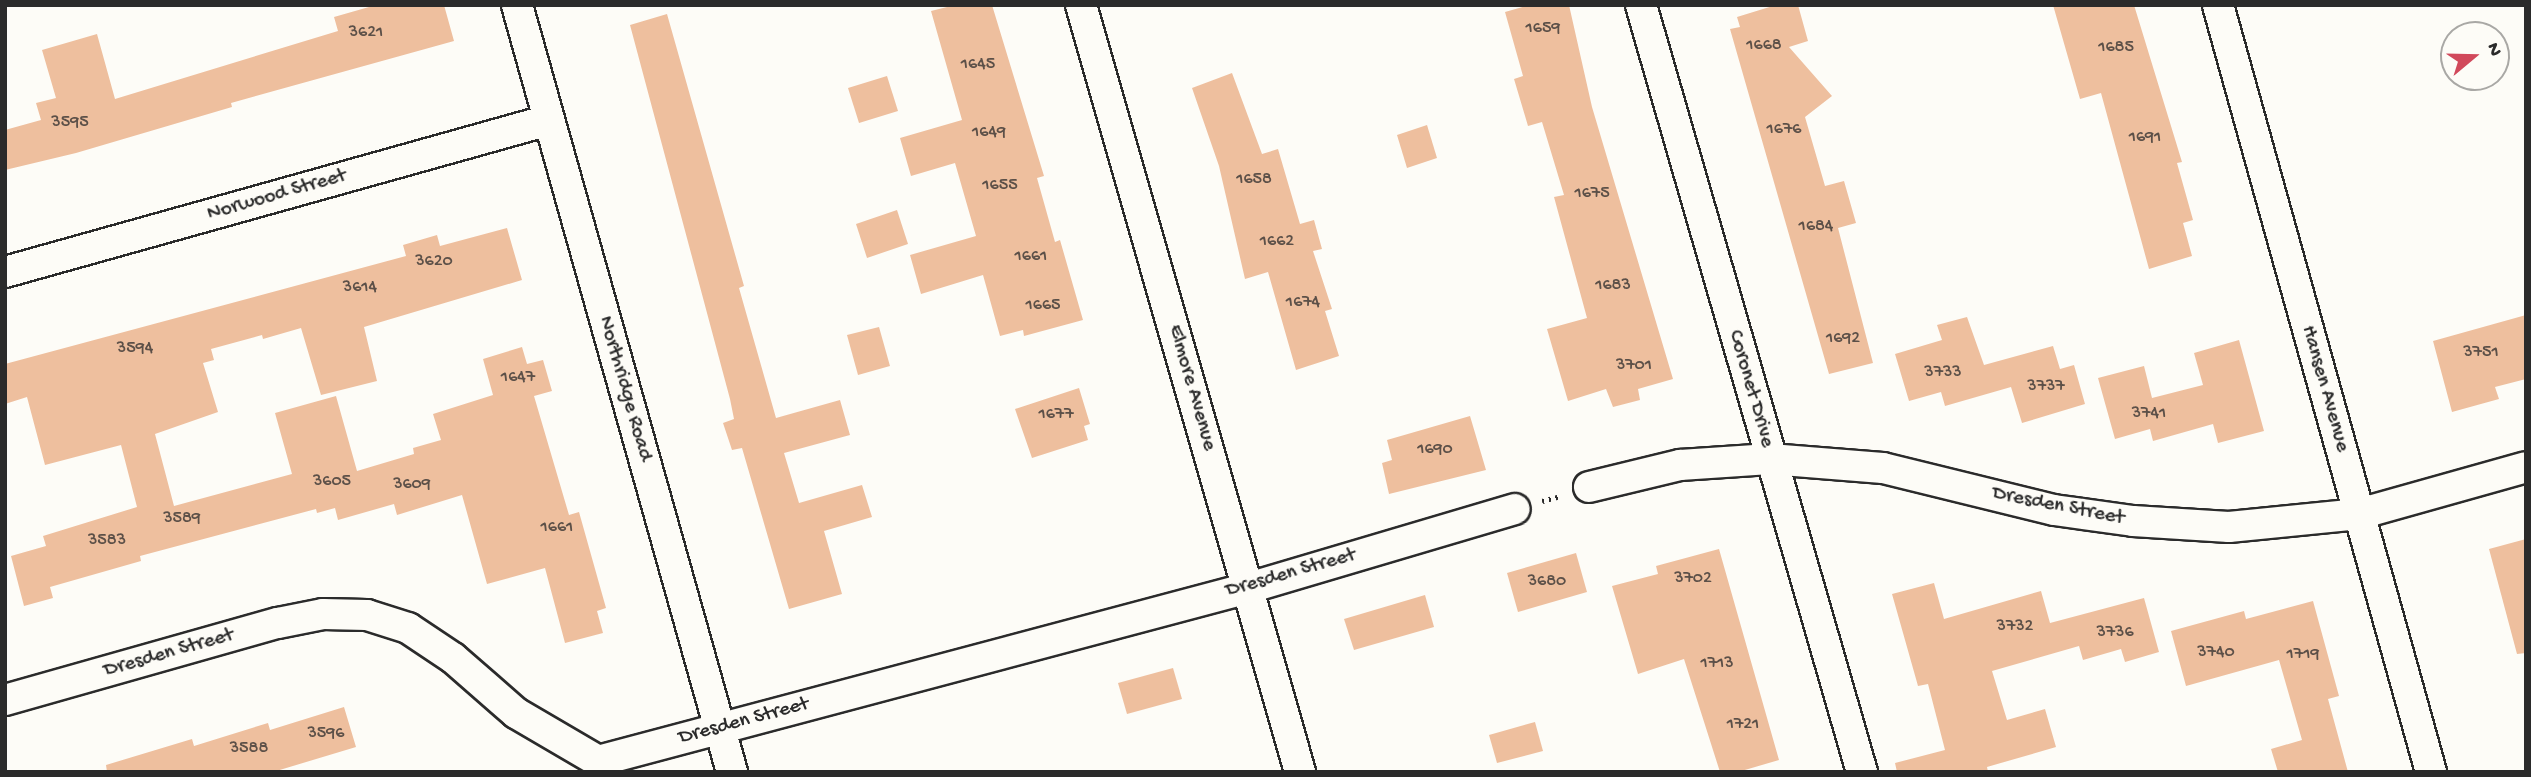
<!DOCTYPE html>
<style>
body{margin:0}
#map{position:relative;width:2531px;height:777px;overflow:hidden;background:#fdfcf7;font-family:"Gochi Hand",sans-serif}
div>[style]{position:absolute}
.building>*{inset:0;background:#eebf9e}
.path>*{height:4.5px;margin-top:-2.25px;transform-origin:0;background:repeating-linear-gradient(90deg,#2b2b2b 0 2px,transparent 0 7px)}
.roads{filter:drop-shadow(2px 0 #2b2b2b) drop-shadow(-2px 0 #2b2b2b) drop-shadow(0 2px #2b2b2b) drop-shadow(0 -2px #2b2b2b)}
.street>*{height:30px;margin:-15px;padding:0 15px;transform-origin:15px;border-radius:15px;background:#fdfcf7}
span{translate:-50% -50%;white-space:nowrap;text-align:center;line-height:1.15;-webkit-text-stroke:5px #fdfcf7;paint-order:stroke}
.number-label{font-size:18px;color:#5c5048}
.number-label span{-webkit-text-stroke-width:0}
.street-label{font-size:21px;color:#2b2b2b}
.frame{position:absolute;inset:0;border:7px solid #2b2b2b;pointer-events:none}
.north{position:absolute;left:2440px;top:21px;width:70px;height:70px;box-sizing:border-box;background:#fdfcf7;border:2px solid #a9a8a5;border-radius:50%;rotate:71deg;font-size:19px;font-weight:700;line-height:28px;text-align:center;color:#2b2b2b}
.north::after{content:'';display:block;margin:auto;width:24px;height:32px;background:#d1495b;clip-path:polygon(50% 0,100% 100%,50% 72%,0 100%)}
</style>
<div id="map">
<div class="building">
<div style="clip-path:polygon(376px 5px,444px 5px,454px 41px,231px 103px,232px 107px,76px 153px,5px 170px,5px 130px,41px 120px,36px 103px,56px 98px,42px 50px,97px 34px,115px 99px,338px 31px,334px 17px)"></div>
<div style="clip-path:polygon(955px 5px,992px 5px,1044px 176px,1037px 178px,1055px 242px,1060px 240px,1083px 320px,1024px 336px,1023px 330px,1000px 336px,983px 275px,921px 294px,910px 255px,976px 236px,955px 163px,911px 176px,900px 138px,962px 120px,931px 11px)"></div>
<div style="clip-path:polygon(1530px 5px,1569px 5px,1592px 107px,1673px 379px,1638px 389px,1640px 400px,1613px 407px,1606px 389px,1568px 401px,1547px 329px,1587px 318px,1554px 197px,1564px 195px,1542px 122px,1528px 126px,1514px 79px,1523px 76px,1505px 12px)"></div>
<div style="clip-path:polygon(1776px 5px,1798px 5px,1808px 41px,1789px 47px,1832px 96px,1805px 117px,1825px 186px,1844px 181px,1856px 223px,1838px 228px,1873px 363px,1829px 374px,1730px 29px,1740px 27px,1737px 17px)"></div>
<div style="clip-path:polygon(2053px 5px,2134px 5px,2182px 162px,2177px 163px,2193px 220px,2183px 223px,2192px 256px,2149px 269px,2101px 93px,2080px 99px)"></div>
<div style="clip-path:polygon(667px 14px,744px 286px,739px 288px,776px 418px,840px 400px,850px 435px,784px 453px,799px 503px,862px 485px,872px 517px,824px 531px,842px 594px,789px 609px,742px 448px,732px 450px,723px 423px,734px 419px,730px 399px,630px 25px)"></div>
<div style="clip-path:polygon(1232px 73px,1262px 154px,1278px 149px,1300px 224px,1314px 220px,1322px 249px,1313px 251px,1332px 309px,1325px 311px,1339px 356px,1296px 370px,1268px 272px,1245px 279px,1219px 166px,1192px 88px)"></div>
<div style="clip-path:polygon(887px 76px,898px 111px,859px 123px,848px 88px)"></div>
<div style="clip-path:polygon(1427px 125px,1437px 158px,1407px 168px,1397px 135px)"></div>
<div style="clip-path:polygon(897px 210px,908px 244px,867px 258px,856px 224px)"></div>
<div style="clip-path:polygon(507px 228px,522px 280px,364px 327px,377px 381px,321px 395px,301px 328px,263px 339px,262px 335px,211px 349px,214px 360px,203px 363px,218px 412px,155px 434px,174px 506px,292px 474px,275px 413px,336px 396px,357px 471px,414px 454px,413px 448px,441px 440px,433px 414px,493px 395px,483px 359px,522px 347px,527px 364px,543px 360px,552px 391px,534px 396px,569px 515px,579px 512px,606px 608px,597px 611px,603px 633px,565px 643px,545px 568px,487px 584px,462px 495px,397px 515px,394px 504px,338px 520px,335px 508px,317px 513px,316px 509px,140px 556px,141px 561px,50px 587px,53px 598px,24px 606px,11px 556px,46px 546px,43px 536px,137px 507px,121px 445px,45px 465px,27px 397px,5px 404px,5px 364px,406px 256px,403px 245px,437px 235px,440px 246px)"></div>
<div style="clip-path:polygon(2526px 315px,2526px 379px,2495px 387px,2499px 399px,2452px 412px,2433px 341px)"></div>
<div style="clip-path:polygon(1967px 317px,1984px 365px,2053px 346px,2060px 369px,2074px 365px,2085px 404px,2022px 423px,2011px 387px,1945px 406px,1941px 392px,1909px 401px,1895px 354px,1942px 340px,1937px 325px)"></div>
<div style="clip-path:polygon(879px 327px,890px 366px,858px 375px,847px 335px)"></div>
<div style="clip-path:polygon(2239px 340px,2264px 431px,2218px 443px,2213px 424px,2153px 441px,2150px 429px,2115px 439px,2098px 378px,2144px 366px,2152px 398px,2203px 385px,2194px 353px)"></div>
<div style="clip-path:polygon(1079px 388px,1090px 424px,1084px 426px,1088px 440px,1032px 458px,1015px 409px)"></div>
<div style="clip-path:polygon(1470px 416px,1486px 470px,1389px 494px,1382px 463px,1392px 460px,1387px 440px)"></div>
<div style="clip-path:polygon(2526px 539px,2526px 653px,2517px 654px,2489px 549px)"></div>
<div style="clip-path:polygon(1719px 549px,1779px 760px,1738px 772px,1720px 772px,1684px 659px,1638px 674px,1612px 586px,1658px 574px,1656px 566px)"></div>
<div style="clip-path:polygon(1576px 553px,1587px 592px,1518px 612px,1507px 573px)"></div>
<div style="clip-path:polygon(1934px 583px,1944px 619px,2041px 591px,2050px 623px,2144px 598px,2159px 652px,2125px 662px,2121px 649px,2083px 660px,2079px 646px,1992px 671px,2007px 720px,2045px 709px,2056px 747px,1987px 767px,1988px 772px,1897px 772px,1895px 763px,1945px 750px,1928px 684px,1918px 686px,1892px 594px)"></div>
<div style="clip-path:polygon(1425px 595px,1434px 627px,1354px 650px,1344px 619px)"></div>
<div style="clip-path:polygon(2313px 601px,2339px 696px,2328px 699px,2348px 772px,2278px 772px,2271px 749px,2302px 740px,2279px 660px,2186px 686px,2171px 631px,2244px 611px,2246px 619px)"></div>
<div style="clip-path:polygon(1173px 668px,1182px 699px,1127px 714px,1118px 683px)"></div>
<div style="clip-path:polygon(344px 707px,356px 747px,273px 772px,107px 772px,106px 765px,192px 739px,194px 746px,268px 723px,270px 730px)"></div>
<div style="clip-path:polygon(1535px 722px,1543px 751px,1497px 763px,1489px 735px)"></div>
</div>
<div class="path">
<div style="left:1542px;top:501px;width:20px;rotate:-15deg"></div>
</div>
<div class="roads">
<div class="street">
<div style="left:517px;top:5px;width:797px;rotate:74.34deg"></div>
<div style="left:1081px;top:5px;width:798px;rotate:74.06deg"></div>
<div style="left:1641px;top:5px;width:798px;rotate:73.93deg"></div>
<div style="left:2218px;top:5px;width:796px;rotate:74.48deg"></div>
<div style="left:5px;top:272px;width:565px;rotate:-15.61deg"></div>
<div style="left:1589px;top:487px;width:94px;rotate:-13.6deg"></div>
<div style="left:1680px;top:465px;width:90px;rotate:-3.8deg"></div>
<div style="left:1770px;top:459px;width:113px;rotate:4.6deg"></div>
<div style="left:1883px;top:468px;width:176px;rotate:13.8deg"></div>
<div style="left:2054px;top:510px;width:80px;rotate:7.9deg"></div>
<div style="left:2133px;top:521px;width:96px;rotate:3.6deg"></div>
<div style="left:2229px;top:527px;width:131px;rotate:-5.7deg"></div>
<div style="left:2359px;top:514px;width:173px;rotate:-15.7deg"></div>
<div style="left:5px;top:700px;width:284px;rotate:-15.8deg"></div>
<div style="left:278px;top:623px;width:46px;rotate:-11.3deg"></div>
<div style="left:323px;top:614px;width:44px;rotate:1.3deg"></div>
<div style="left:367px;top:615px;width:43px;rotate:17.6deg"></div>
<div style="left:408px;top:628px;width:54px;rotate:33.7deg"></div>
<div style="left:453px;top:658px;width:84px;rotate:41.1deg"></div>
<div style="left:516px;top:713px;width:95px;rotate:30.3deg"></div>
<div style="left:598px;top:761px;width:673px;rotate:-14.9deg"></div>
<div style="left:1248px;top:588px;width:278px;rotate:-16.5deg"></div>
</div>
</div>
<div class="number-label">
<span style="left:1543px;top:29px">1659</span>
<span style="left:366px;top:33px">3621</span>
<span style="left:1764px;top:46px">1668</span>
<span style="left:2116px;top:48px">1685</span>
<span style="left:978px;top:65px">1645</span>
<span style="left:70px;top:123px">3595</span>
<span style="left:1784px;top:130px">1676</span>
<span style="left:989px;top:133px">1649</span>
<span style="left:2145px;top:138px">1691</span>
<span style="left:1254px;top:180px">1658</span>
<span style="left:1000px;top:186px">1655</span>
<span style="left:1592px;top:194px">1675</span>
<span style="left:1816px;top:227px">1684</span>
<span style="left:1277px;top:242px">1662</span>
<span style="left:1031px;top:257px">1661</span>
<span style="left:434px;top:262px">3620</span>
<span style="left:1613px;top:286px">1683</span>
<span style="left:360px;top:288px">3614</span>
<span style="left:1303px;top:303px">1674</span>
<span style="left:1043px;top:306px">1665</span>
<span style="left:1843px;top:339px">1692</span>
<span style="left:135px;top:349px">3594</span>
<span style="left:2481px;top:353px">3751</span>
<span style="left:1634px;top:366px">3701</span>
<span style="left:1943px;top:373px">3733</span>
<span style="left:518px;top:378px">1647</span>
<span style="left:2046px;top:387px">3737</span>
<span style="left:2149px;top:414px">3741</span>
<span style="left:1056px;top:415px">1677</span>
<span style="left:1435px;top:450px">1690</span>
<span style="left:332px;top:482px">3605</span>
<span style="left:412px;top:485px">3609</span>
<span style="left:182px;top:519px">3589</span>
<span style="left:557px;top:528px">1661</span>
<span style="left:107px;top:541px">3583</span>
<span style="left:1693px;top:579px">3702</span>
<span style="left:1547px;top:582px">3680</span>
<span style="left:2015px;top:627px">3732</span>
<span style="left:2115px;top:633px">3736</span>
<span style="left:2216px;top:653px">3740</span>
<span style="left:2303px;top:655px">1719</span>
<span style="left:1717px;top:664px">1713</span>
<span style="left:1743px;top:725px">1721</span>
<span style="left:326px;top:734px">3596</span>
<span style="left:249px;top:749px">3588</span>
</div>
<div class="street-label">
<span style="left:277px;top:196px;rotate:-16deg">Norwood Street</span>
<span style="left:1191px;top:388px;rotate:74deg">Elmore Avenue</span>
<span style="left:624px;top:389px;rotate:74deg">Northridge Road</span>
<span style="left:1750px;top:389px;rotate:74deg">Coronet Drive</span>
<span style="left:2324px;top:389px;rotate:74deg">Hansen Avenue</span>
<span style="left:2058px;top:507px;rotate:11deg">Dresden Street</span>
<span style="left:1291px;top:574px;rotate:-16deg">Dresden Street</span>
<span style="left:169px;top:654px;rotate:-16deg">Dresden Street</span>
<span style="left:744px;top:722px;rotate:-15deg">Dresden Street</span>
</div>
<div class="frame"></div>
<div class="north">N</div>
</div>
